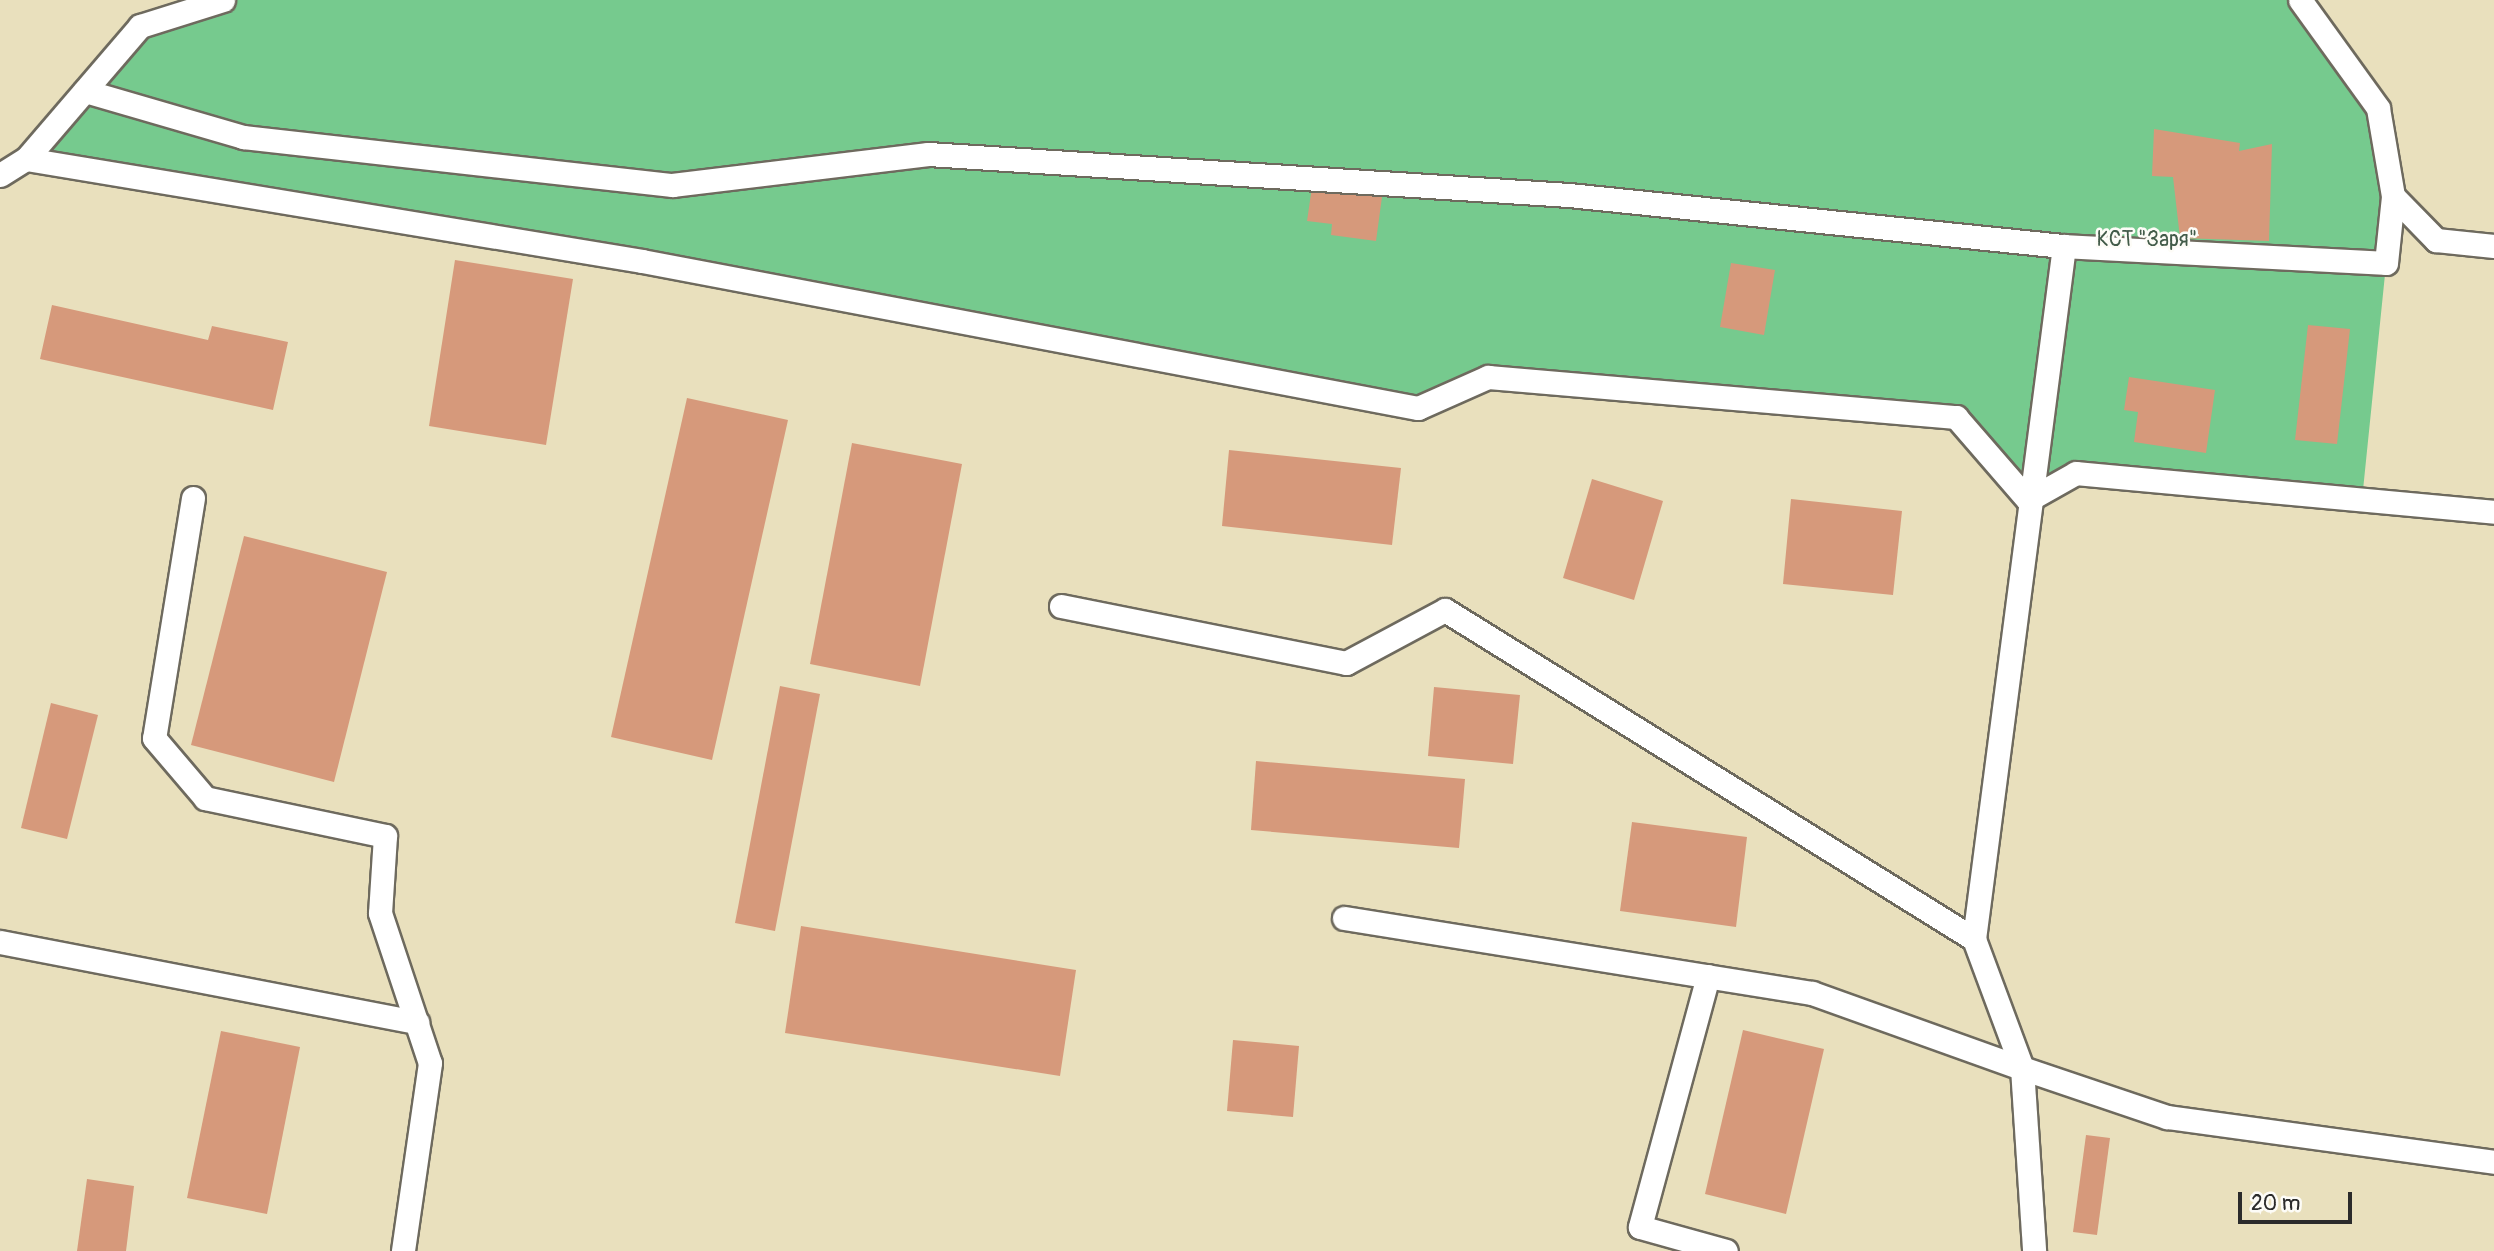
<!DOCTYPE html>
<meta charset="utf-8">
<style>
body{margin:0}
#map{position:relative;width:2494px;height:1251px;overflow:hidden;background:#e9e0bd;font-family:Pangolin,sans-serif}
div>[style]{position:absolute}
.green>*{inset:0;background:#76ca8e}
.building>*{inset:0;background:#d6997b}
.roads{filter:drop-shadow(2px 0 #6e6a5e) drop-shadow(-2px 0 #6e6a5e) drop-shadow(0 2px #6e6a5e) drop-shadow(0 -2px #6e6a5e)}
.service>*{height:23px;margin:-11.5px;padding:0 11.5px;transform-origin:11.5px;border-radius:11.5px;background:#fff}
span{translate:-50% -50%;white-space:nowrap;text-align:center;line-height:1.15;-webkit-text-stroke:5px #fdfcf7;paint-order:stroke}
.park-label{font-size:21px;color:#425b49}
.scale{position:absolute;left:2238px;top:1192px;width:114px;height:32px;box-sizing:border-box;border:4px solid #2b2b2b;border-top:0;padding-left:9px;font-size:21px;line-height:24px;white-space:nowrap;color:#2b2b2b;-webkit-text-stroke:5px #fdfcf7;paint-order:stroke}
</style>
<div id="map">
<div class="green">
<div style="clip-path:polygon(223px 0,2300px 0,2378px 108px,2393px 196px,2362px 500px,2076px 473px,2028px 500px,1956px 417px,1489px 377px,1418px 408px,26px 159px,140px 26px)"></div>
</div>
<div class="building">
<div style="clip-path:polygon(2154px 129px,2240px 143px,2239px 151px,2272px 144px,2269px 241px,2180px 238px,2173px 177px,2152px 176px)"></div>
<div style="clip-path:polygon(1312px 187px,1382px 197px,1376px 241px,1331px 235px,1332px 224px,1307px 221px)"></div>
<div style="clip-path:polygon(455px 260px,573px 279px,546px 445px,429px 426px)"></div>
<div style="clip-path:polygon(1731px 263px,1775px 270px,1764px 335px,1720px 327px)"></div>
<div style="clip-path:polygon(52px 305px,208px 340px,212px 326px,288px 342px,273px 410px,40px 359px)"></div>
<div style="clip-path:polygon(2308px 325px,2350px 329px,2337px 444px,2295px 440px)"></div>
<div style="clip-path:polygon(2129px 377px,2215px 390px,2206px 453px,2134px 442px,2138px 412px,2124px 410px)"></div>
<div style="clip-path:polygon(687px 398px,788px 420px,712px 760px,611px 737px)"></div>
<div style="clip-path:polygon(852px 443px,962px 464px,920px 686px,810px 664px)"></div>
<div style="clip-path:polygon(1229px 450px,1401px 468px,1392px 545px,1222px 526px)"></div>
<div style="clip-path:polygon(1592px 479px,1663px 501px,1634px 600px,1563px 578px)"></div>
<div style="clip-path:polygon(1791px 499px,1902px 511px,1893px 595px,1783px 584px)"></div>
<div style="clip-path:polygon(244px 536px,387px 572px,334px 782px,191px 745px)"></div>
<div style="clip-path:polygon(780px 686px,820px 694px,775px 931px,735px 923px)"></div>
<div style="clip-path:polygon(1434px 687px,1520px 695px,1513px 764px,1428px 756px)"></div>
<div style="clip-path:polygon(51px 703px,98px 715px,67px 839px,21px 828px)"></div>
<div style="clip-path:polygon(1256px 761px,1465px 779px,1459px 848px,1251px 830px)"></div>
<div style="clip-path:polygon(1632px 822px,1747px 837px,1736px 927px,1620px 911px)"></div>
<div style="clip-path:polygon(801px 926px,1076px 970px,1060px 1076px,785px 1033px)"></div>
<div style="clip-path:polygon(1743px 1030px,1824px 1049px,1786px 1214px,1705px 1194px)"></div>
<div style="clip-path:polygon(221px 1031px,300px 1047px,267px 1214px,187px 1198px)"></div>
<div style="clip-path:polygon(1233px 1040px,1299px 1046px,1293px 1117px,1227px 1111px)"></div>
<div style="clip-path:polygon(2086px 1135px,2110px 1138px,2097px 1235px,2073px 1232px)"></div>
<div style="clip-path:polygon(87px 1179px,134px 1186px,126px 1251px,77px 1251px)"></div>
</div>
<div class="roads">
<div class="service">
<div style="left:85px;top:91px;width:165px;rotate:16.2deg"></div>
<div style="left:243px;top:137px;width:432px;rotate:6.4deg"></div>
<div style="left:672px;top:185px;width:258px;rotate:-6.9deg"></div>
<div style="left:928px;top:154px;width:642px;rotate:3.66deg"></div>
<div style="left:1569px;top:195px;width:498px;rotate:5.9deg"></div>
<div style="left:2064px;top:246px;width:322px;rotate:3deg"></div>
<div style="left:2386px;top:263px;width:67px;rotate:-84deg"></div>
<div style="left:2393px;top:196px;width:89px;rotate:-99.7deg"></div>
<div style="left:2378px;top:108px;width:133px;rotate:-125.8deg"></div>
<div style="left:26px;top:159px;width:624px;rotate:9.4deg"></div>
<div style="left:642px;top:261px;width:790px;rotate:10.73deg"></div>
<div style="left:1418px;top:408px;width:77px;rotate:-23.9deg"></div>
<div style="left:1488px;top:377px;width:470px;rotate:4.9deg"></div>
<div style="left:1956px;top:417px;width:110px;rotate:49.1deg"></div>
<div style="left:0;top:175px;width:31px;rotate:-32deg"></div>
<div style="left:26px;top:159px;width:175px;rotate:-49.4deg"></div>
<div style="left:140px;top:26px;width:87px;rotate:-17.4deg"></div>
<div style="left:2393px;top:196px;width:62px;rotate:45.7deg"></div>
<div style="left:2436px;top:240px;width:58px;rotate:5.9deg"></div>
<div style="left:193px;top:498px;width:243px;rotate:99.2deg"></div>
<div style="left:154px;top:738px;width:79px;rotate:49.6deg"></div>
<div style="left:205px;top:798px;width:184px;rotate:11.9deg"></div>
<div style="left:385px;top:836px;width:77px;rotate:93.7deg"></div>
<div style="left:380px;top:913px;width:158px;rotate:71.6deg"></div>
<div style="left:430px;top:1063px;width:190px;rotate:98.2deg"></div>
<div style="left:2028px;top:500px;width:55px;rotate:-29.4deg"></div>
<div style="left:2076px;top:473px;width:420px;rotate:5.3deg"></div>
<div style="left:1061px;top:606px;width:291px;rotate:11.3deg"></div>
<div style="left:1346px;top:663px;width:112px;rotate:-28.2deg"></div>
<div style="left:1445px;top:610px;width:623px;rotate:31.88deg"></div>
<div style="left:1974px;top:939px;width:138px;rotate:69.6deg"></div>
<div style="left:2022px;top:1068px;width:153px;rotate:18.7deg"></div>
<div style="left:2167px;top:1117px;width:330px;rotate:7.8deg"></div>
<div style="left:1344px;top:918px;width:474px;rotate:9.1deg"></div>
<div style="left:1812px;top:993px;width:223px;rotate:19.7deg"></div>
<div style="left:2022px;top:1068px;width:183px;rotate:86.2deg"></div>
<div style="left:1974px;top:939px;width:699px;rotate:-82.6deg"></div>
<div style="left:0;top:942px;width:425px;rotate:10.9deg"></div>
<div style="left:1708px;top:976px;width:260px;rotate:105.2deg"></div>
<div style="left:1640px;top:1227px;width:89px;rotate:15.6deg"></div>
</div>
</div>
<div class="park-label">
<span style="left:2147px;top:240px">КСТ "Заря"</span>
</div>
<div class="scale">20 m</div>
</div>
